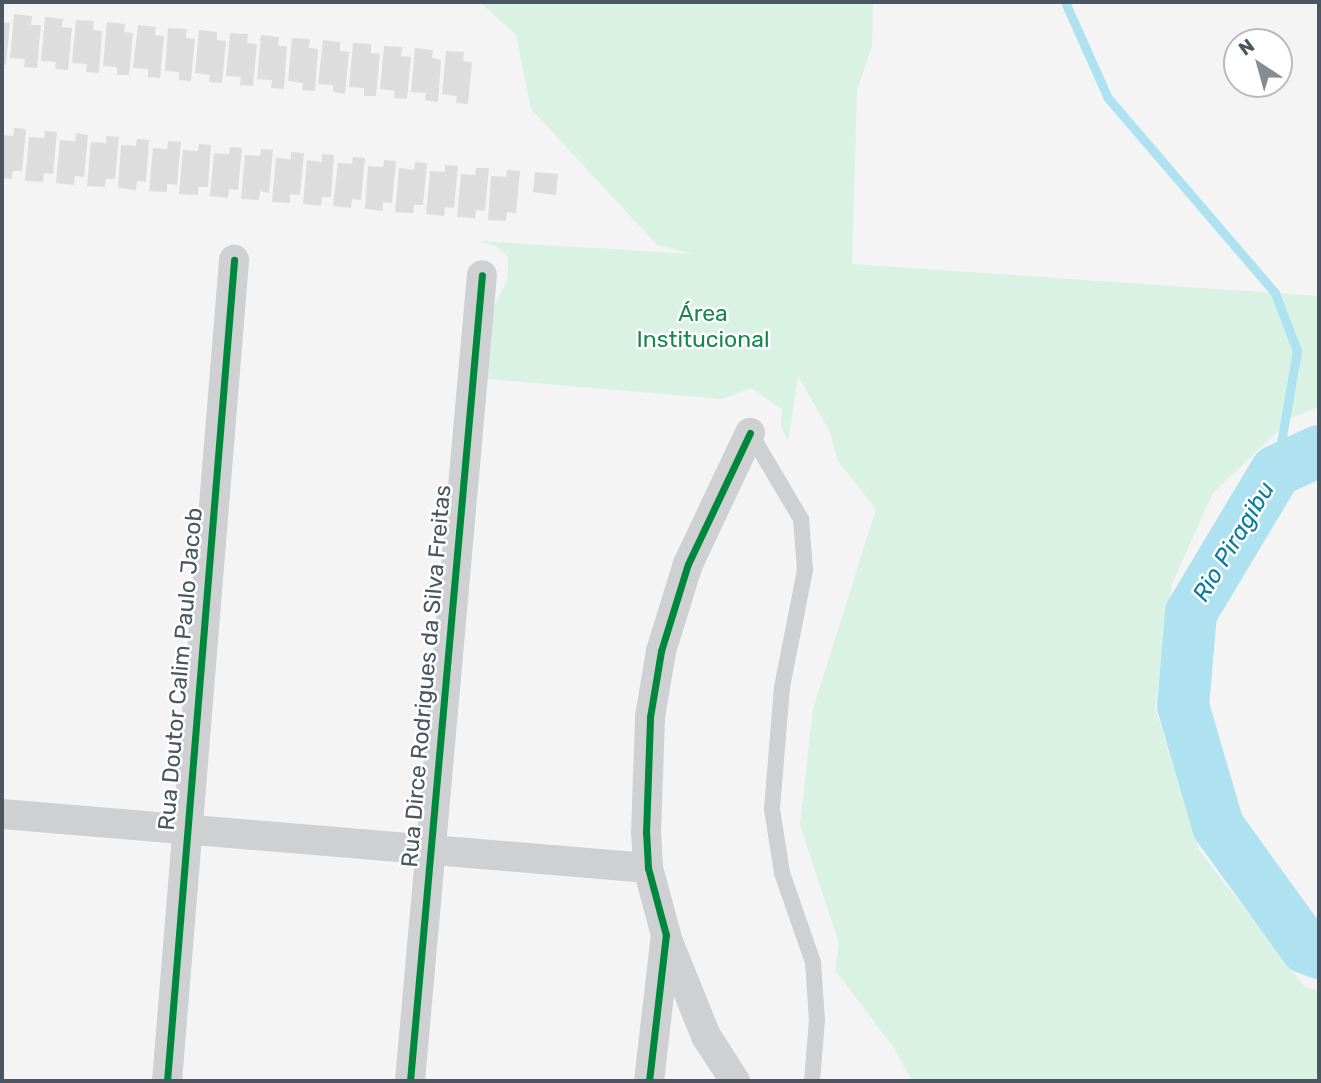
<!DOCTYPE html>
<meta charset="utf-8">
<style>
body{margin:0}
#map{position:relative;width:1321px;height:1083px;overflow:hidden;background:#f4f4f4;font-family:Rubik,sans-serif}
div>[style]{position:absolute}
.green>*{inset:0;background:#d9f2e3}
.stream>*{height:9px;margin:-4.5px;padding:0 4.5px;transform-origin:4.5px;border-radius:4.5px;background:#aee2f0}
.river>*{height:52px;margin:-26px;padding:0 26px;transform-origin:26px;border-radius:26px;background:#aee2f0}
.building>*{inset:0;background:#ddddde}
.lane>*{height:16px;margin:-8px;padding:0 8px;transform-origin:8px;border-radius:8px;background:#ced0d2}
.street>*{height:30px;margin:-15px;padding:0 15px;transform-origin:15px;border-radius:15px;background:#ced0d2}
.cycleway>*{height:7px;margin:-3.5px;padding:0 3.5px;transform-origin:3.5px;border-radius:3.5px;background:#00873e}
span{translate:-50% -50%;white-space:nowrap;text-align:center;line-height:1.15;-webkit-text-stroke:5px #fff;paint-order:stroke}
.park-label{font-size:23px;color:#17864f}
.street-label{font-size:23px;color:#4a5661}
.water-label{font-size:24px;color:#0c7c9b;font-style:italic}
.frame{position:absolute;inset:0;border:4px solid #4a5661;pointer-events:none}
.north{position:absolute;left:1223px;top:28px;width:70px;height:70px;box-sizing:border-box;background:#fff;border:2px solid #b7bbc0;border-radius:50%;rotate:324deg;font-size:19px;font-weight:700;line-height:28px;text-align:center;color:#4a5661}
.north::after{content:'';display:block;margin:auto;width:24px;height:32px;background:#868d94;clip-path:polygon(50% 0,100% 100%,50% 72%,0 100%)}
</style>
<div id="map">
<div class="green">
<div style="clip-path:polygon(480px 2px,873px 2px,872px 46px,857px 90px,852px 264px,1319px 296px,1319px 406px,1292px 418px,1213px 493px,1172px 584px,1155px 708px,1199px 850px,1304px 986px,1319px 992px,1319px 1081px,912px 1081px,894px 1048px,835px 970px,839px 944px,800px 825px,813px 709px,876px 509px,837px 460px,830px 432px,798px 376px,788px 441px,781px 426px,782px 409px,751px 388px,722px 399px,488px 379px,489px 316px,508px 278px,508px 257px,496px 246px,478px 241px,692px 254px,657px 245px,531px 109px,516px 35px)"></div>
</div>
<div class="stream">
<div style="left:1065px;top:2px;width:105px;rotate:65.9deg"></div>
<div style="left:1108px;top:98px;width:257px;rotate:49.4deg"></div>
<div style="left:1275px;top:293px;width:62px;rotate:69.2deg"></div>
<div style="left:1297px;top:351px;width:122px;rotate:99.9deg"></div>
</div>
<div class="river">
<div style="left:1319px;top:451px;width:47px;rotate:155.1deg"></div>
<div style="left:1276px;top:471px;width:165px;rotate:120.9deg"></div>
<div style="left:1191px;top:613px;width:93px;rotate:94.9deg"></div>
<div style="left:1183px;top:706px;width:125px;rotate:73.7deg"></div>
<div style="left:1218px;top:826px;width:150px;rotate:54.2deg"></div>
<div style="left:1306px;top:948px;width:14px;rotate:21deg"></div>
</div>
<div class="building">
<div style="clip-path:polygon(14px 14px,32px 16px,31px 25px,41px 25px,37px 68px,24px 67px,25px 59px,10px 58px)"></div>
<div style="clip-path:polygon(45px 17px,63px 19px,62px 27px,72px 28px,68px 70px,55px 69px,56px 62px,41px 61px)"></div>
<div style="clip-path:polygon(76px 20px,94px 21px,93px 30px,102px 31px,99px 73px,86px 72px,87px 64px,72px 63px)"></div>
<div style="clip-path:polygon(2px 22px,10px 23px,6px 65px,2px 65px)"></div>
<div style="clip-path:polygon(107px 22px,125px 24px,124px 32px,133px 33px,129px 75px,117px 75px,117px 67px,103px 66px)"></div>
<div style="clip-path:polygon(138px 25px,156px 27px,155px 35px,164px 36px,160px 78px,148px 77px,148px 69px,133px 68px)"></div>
<div style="clip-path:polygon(168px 28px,187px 29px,186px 38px,195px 39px,191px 81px,179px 80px,179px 72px,165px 71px)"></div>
<div style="clip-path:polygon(199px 30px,217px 32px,217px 40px,226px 41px,222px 83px,209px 82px,210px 75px,195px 73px)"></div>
<div style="clip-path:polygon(230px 33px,248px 34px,247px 43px,257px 44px,253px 86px,240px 85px,241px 77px,226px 76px)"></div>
<div style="clip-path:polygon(261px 35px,279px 37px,278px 46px,287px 46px,284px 89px,271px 88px,272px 80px,257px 79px)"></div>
<div style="clip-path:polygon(292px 38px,310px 39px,309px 48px,318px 49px,315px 91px,302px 90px,303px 83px,288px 81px)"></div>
<div style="clip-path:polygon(323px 40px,340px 42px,340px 51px,349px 52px,345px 94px,333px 92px,333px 85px,318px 84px)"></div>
<div style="clip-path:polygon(353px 43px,371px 44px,371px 53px,380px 54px,376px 96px,364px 96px,364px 88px,349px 87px)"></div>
<div style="clip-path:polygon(384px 46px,402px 47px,401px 56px,411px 57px,407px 99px,394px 98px,395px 91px,380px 89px)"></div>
<div style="clip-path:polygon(415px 48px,433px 50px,432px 58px,441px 60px,438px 102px,425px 100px,426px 93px,411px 92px)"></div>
<div style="clip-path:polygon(446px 51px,464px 52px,463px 61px,472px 62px,468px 104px,456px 103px,457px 96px,442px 94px)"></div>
<div style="clip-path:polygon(14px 128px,26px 129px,22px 171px,13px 171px,12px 179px,2px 178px,2px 135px,13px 136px)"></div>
<div style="clip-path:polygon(45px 131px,57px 132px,53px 174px,44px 173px,43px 182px,25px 181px,29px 137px,44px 138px)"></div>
<div style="clip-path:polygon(76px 133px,88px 135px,84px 177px,75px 176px,74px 185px,56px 183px,60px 140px,75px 141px)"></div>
<div style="clip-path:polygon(106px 136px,119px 137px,115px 179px,106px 179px,105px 187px,87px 186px,91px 142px,106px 143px)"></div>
<div style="clip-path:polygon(137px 139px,149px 140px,146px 182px,137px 181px,136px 190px,118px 188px,121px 145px,136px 146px)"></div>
<div style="clip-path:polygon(168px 141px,181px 142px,177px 185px,167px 184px,167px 192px,149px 191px,153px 148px,167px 149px)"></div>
<div style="clip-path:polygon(199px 144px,211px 145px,208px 187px,198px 187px,198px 195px,179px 194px,183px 150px,198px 151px)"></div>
<div style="clip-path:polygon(230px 147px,242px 148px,238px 190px,229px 189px,228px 198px,210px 196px,214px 153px,229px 154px)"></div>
<div style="clip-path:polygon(261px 149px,273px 150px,269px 193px,260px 191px,259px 200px,241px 199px,245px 155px,260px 156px)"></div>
<div style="clip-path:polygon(291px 152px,304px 153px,300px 195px,290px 194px,290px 203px,272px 202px,276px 158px,291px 159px)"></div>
<div style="clip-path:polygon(322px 154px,334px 155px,331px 197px,322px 197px,321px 206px,303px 204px,307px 160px,322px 162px)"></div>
<div style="clip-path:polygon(353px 157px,365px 158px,361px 200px,352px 199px,351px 208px,333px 206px,338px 163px,352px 164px)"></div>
<div style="clip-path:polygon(384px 160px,396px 161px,392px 203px,383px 202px,383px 211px,365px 209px,368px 166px,383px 167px)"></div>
<div style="clip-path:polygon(415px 162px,427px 163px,423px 205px,414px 205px,413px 213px,395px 212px,399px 168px,414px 170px)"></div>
<div style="clip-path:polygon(445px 165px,458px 166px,454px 208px,445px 207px,444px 216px,426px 214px,430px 171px,445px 172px)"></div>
<div style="clip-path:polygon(476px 168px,489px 168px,485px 211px,476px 210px,475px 218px,457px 217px,461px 174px,475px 175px)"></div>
<div style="clip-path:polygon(507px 170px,520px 171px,516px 213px,507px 212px,506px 221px,488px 220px,491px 176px,506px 177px)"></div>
<div style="clip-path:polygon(535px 172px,558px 174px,556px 195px,533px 192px)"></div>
</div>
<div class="lane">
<div style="left:750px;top:433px;width:100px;rotate:59.3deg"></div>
<div style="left:801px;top:519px;width:51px;rotate:85.5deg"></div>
<div style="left:805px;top:570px;width:119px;rotate:101.1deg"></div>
<div style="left:782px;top:687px;width:122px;rotate:94.7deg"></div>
<div style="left:772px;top:809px;width:65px;rotate:81.1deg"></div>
<div style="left:782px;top:873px;width:94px;rotate:70.8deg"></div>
<div style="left:813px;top:962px;width:58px;rotate:86.1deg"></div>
<div style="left:817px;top:1020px;width:61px;rotate:94.7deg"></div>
</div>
<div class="street">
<div style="left:2px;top:814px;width:648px;rotate:4.78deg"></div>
<div style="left:667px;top:939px;width:105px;rotate:68.1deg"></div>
<div style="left:706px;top:1036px;width:54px;rotate:57.2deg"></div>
<div style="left:167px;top:1081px;width:824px;rotate:-85.33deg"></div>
<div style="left:410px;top:1081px;width:809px;rotate:-84.9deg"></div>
<div style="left:649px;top:1081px;width:147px;rotate:-83.4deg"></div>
<div style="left:666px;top:935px;width:69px;rotate:-105deg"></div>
<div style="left:648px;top:868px;width:35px;rotate:-93deg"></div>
<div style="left:646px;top:833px;width:116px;rotate:-88deg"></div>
<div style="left:650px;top:717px;width:67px;rotate:-80.5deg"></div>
<div style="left:661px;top:651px;width:91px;rotate:-72.8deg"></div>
<div style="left:688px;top:564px;width:145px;rotate:-64.7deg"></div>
</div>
<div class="cycleway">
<div style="left:167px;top:1081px;width:824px;rotate:-85.33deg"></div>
<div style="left:410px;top:1081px;width:809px;rotate:-84.9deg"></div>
<div style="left:649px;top:1081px;width:147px;rotate:-83.4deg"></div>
<div style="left:666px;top:935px;width:69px;rotate:-105deg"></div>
<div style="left:648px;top:868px;width:35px;rotate:-93deg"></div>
<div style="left:646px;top:833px;width:116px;rotate:-88deg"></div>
<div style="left:650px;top:717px;width:67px;rotate:-80.5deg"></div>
<div style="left:661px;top:651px;width:91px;rotate:-72.8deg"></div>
<div style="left:688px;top:564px;width:145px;rotate:-64.7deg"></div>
</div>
<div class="park-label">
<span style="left:703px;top:326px">Área<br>Institucional</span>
</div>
<div class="street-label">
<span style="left:180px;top:669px;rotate:-85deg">Rua Doutor Calim Paulo Jacob</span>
<span style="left:426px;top:676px;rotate:-85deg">Rua Dirce Rodrigues da Silva Freitas</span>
</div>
<div class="water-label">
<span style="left:1234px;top:542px;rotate:-59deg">Rio Piragibu</span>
</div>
<div class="frame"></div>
<div class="north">N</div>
</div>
